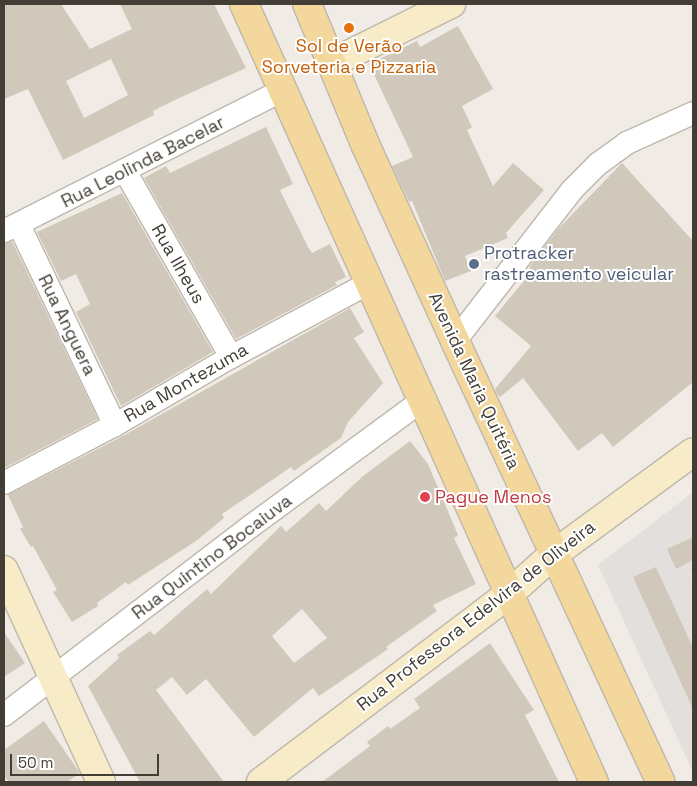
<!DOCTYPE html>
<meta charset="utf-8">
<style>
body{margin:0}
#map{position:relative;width:697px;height:786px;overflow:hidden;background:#f0ece5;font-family:"Space Grotesk",sans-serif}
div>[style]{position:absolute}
.parking>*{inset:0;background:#e2dfdd}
.building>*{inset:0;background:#d1c8bc}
.roads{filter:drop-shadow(1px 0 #beb7ac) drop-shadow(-1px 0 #beb7ac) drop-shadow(0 1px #beb7ac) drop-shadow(0 -1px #beb7ac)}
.street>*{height:22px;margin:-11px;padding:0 11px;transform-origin:11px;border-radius:11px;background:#fff}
.secondary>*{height:28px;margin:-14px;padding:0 14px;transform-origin:14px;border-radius:14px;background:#f8ebc7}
.primary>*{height:28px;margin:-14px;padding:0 14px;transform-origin:14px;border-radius:14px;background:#f3d79c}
.dots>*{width:14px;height:14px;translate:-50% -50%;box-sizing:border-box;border:2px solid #fff;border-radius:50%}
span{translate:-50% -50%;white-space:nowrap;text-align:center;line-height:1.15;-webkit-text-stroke:4px #fff;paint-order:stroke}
.food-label{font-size:18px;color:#c56008}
.street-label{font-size:18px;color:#423d35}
.service-label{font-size:18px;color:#4e5e75}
.left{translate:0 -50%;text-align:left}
.health-label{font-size:18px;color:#be3a42}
.frame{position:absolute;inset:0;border:5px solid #423d35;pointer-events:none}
.scale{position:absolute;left:10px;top:754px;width:149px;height:22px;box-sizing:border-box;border:2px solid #423d35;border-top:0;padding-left:6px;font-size:15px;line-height:18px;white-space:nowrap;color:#423d35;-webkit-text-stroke:4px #fff;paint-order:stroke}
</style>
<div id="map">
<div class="parking">
<div style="clip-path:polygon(693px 492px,693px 573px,690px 575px,693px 582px,693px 772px,598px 565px)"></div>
</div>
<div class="building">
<div style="clip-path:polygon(evenodd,4px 4px,61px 4px,90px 49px,132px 29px,120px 4px,214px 4px,246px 68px,179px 98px,153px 111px,154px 115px,63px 160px,28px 89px,4px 99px,4px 4px,111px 59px,128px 95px,84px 118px,66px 81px,111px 59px)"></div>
<div style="clip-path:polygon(458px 26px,493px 89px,462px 106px,472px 127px,467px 130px,493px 186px,513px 163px,544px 190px,506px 233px,508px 238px,465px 256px,471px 271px,445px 281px,412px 201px,409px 202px,392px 166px,413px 157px,369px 64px,417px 41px,420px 47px)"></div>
<div style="clip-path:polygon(266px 127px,293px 184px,280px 190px,308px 247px,312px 253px,330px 244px,346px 277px,335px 282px,337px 285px,236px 339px,144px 178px,166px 166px,170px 173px)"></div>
<div style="clip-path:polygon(622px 163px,693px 241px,693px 382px,613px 447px,602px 433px,578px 451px,523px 378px,500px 397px,497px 394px,495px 389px,531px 346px,495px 316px,532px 271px,529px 267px,558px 229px)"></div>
<div style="clip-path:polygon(122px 193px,213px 352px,121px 406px,76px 312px,90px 304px,76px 274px,61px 281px,37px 232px)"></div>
<div style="clip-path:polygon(12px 241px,98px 419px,4px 468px,4px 244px)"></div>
<div style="clip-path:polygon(350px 308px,364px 332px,354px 338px,383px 383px,348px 422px,341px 438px,294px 471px,291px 467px,256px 491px,222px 514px,224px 518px,196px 541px,128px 585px,126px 582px,97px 603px,98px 606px,72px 622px,53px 592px,57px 590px,33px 546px,31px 547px,20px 529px,23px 527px,8px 495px,121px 437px)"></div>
<div style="clip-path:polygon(evenodd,410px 441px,428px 464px,458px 535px,454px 538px,476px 584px,433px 605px,437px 611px,386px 647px,388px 649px,319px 696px,313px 688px,254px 737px,206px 679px,187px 695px,172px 677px,156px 690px,224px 782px,140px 782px,88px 686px,119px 658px,117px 655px,150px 631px,154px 635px,207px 589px,211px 594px,281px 526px,286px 532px,319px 503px,326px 511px,363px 476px,410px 441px,302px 609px,327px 638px,294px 663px,272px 636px,302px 609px)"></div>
<div style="clip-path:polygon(693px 537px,693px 560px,676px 569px,667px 549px)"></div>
<div style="clip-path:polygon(656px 567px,693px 648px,693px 709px,633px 577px)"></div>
<div style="clip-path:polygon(4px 632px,25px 663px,4px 677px)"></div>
<div style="clip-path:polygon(490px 643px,534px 710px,525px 715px,559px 782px,322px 782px,370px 746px,367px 742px,388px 726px,390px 729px,420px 708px,414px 699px)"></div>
<div style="clip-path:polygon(44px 721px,80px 773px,67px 782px,9px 782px,4px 776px,4px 750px)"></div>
</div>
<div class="roads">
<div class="street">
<div style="left:125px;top:171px;width:214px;rotate:60.3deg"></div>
<div style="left:19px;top:225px;width:222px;rotate:64.4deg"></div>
<div style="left:4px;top:231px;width:313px;rotate:-26.8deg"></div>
<div style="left:455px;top:341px;width:191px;rotate:-52.2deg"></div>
<div style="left:572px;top:190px;width:37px;rotate:-45deg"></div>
<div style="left:598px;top:164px;width:36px;rotate:-36deg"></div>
<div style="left:627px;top:143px;width:72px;rotate:-24.4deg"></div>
<div style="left:4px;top:483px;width:125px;rotate:-27.6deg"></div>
<div style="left:115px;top:425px;width:134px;rotate:-30.4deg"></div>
<div style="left:231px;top:357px;width:157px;rotate:-28.2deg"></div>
<div style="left:4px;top:715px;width:311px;rotate:-37.4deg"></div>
<div style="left:251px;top:526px;width:211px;rotate:-36.3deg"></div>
</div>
<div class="secondary">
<div style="left:334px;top:62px;width:131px;rotate:-26.4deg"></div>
<div style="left:4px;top:570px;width:233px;rotate:65.4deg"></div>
<div style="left:261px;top:782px;width:313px;rotate:-37.2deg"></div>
<div style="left:510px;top:593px;width:59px;rotate:-41.6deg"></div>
<div style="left:554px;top:554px;width:172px;rotate:-36.3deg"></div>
</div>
<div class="primary">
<div style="left:244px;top:4px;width:853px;rotate:65.78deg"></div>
<div style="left:307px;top:4px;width:152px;rotate:67.5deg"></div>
<div style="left:365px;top:144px;width:217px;rotate:65.4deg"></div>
<div style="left:455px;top:341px;width:487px;rotate:65deg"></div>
</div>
</div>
<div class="dots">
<div style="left:349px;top:28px;background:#e8710a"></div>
<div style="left:474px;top:264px;background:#5c6f8a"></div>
<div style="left:425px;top:497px;background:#e0444e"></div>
</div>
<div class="food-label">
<span style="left:349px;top:57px">Sol de Verão<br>Sorveteria e Pizzaria</span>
</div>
<div class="street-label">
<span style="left:143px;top:162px;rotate:-27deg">Rua Leolinda Bacelar</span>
<span style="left:178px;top:264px;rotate:60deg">Rua Ilheus</span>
<span style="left:67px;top:325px;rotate:64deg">Rua Anguera</span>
<span style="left:474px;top:381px;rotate:65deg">Avenida Maria Quitéria</span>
<span style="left:186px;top:383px;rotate:-30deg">Rua Montezuma</span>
<span style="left:212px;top:557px;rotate:-37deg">Rua Quintino Bocaiuva</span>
<span style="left:476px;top:616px;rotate:-38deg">Rua Professora Edelvira de Oliveira</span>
</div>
<div class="service-label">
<span class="left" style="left:484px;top:264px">Protracker<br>rastreamento veicular</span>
</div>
<div class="health-label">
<span class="left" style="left:435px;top:497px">Pague Menos</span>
</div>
<div class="frame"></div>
<div class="scale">50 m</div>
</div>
